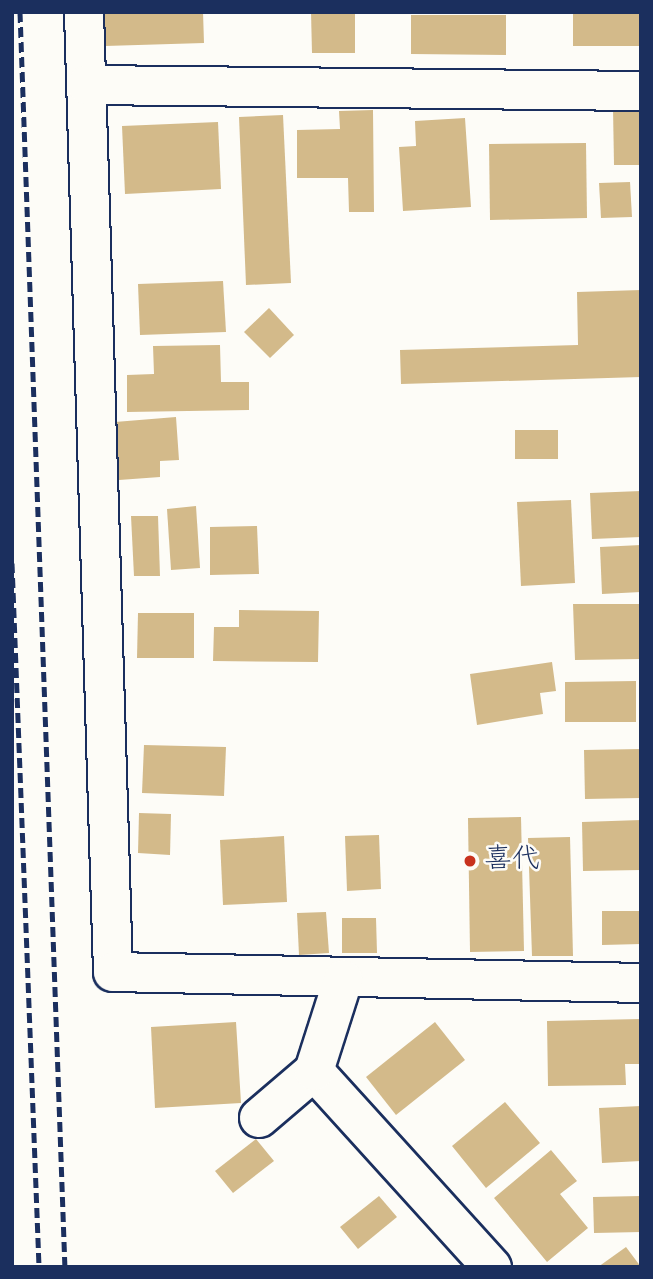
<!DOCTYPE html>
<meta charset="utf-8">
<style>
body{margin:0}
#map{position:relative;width:653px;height:1279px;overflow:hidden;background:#fdfcf7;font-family:"Indie Flower","Klee One",sans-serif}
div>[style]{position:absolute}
.building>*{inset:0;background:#d3ba8a}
.roads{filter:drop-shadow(2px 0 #1b2f5e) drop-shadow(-2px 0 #1b2f5e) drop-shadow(0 2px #1b2f5e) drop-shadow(0 -2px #1b2f5e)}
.minor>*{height:38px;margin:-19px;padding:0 19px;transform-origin:19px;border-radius:19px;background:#fdfcf7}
.rail>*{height:5px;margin-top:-2.5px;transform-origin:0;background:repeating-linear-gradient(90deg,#1b2f5e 0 10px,transparent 0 15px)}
.dots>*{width:19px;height:19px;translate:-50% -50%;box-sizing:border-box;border:4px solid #fdfcf7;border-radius:50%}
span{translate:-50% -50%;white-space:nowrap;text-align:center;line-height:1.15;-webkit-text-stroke:5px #fdfcf7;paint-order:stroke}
.poi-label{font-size:28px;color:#1b2f5e}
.left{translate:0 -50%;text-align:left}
.frame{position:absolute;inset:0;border:14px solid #1b2f5e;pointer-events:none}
</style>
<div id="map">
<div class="building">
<div style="clip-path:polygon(104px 12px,203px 12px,204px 43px,105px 46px)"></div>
<div style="clip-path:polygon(311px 12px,355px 12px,355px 53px,312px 53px)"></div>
<div style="clip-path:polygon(573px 12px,641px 12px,641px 46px,573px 46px)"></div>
<div style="clip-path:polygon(411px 15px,506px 15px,506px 55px,411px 54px)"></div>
<div style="clip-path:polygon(613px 108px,641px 108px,641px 165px,614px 165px)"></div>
<div style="clip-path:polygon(373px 110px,374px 212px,349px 212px,348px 178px,297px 178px,297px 130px,340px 129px,339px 111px)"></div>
<div style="clip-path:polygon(283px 115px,291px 283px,246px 285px,239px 117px)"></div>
<div style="clip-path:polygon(465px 118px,471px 207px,403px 211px,399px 147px,416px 146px,415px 121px)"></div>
<div style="clip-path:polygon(218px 122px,221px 189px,125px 194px,122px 126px)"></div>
<div style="clip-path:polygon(586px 143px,587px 218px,490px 220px,489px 144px)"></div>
<div style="clip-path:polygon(630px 182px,632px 217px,601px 218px,599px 183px)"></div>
<div style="clip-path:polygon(223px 281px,226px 332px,140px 335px,138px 284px)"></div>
<div style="clip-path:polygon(641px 290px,641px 377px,401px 384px,400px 350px,578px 345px,577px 292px)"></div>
<div style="clip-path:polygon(269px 308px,294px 335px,270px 358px,244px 332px)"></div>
<div style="clip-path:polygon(220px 345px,221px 382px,249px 382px,249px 410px,127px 412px,127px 375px,154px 374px,153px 346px)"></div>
<div style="clip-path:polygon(176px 417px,179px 460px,160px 461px,160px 477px,119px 480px,115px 422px)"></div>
<div style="clip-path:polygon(515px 430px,558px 430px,558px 459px,515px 459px)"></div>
<div style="clip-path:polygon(641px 491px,641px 537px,592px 539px,590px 493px)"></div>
<div style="clip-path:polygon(571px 500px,575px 583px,521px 586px,517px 502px)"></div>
<div style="clip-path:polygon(196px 506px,200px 568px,171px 570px,167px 509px)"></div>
<div style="clip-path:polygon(131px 516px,158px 516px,160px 576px,134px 576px)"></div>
<div style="clip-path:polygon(257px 526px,259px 574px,210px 575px,210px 527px)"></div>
<div style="clip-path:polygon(641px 545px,641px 592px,602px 594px,600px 547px)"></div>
<div style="clip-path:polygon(573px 604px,641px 604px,641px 659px,575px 660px)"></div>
<div style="clip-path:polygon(239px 610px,319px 611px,318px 662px,213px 661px,214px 627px,239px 627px)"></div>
<div style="clip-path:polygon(138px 613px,194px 613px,194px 658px,137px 658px)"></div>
<div style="clip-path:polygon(552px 662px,556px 691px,540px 693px,543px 714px,477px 725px,470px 674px)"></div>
<div style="clip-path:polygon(636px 681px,636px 722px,565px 722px,565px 682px)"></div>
<div style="clip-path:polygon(144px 745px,226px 747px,224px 796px,142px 793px)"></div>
<div style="clip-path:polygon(641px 749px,641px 798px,585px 799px,584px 750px)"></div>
<div style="clip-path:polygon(139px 813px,171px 814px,170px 855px,138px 853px)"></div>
<div style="clip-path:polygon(521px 817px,524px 951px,470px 952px,468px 818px)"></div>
<div style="clip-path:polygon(641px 820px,641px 870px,583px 871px,582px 822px)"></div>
<div style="clip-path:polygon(379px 835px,381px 889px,347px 891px,345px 836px)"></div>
<div style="clip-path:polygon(284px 836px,287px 902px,223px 905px,220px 840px)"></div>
<div style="clip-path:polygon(570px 837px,573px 956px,532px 956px,528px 838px)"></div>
<div style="clip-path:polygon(602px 911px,641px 911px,641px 944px,602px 945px)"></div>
<div style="clip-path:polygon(326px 912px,329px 953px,299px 955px,297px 913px)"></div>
<div style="clip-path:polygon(342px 918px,376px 918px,377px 953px,342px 953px)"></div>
<div style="clip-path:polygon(641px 1019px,641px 1064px,625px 1064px,626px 1085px,548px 1086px,547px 1021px)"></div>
<div style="clip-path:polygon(236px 1022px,241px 1103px,155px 1108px,151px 1027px)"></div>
<div style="clip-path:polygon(435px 1022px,465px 1060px,396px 1115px,366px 1077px)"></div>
<div style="clip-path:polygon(505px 1102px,540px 1143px,486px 1188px,452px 1146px)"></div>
<div style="clip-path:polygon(641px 1106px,641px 1161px,602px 1163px,599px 1108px)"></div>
<div style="clip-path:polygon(256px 1139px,274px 1161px,233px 1193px,215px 1171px)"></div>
<div style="clip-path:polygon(551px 1150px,577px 1181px,560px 1194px,588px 1228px,547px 1262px,494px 1198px)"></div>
<div style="clip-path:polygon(379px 1196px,397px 1217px,358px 1249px,340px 1227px)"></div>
<div style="clip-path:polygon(641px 1196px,641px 1232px,594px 1233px,593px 1197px)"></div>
<div style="clip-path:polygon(626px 1247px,641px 1267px,598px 1267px)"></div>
</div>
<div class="roads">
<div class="minor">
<div style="left:84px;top:12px;width:960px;rotate:88.27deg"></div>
<div style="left:113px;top:972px;width:528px;rotate:1.19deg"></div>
<div style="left:87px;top:85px;width:554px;rotate:0.62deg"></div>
<div style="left:314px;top:1071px;width:265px;rotate:47.8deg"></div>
<div style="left:259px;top:1118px;width:72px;rotate:-40.5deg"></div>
<div style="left:314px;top:1071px;width:96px;rotate:-72.3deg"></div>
</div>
</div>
<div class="rail">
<div style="left:20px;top:12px;width:1256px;rotate:87.95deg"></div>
<div style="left:12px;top:563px;width:705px;rotate:87.8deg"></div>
</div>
<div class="dots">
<div style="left:470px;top:861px;background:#c8321e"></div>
</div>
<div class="poi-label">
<span class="left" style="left:484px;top:861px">喜代</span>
</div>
<div class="frame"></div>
</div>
